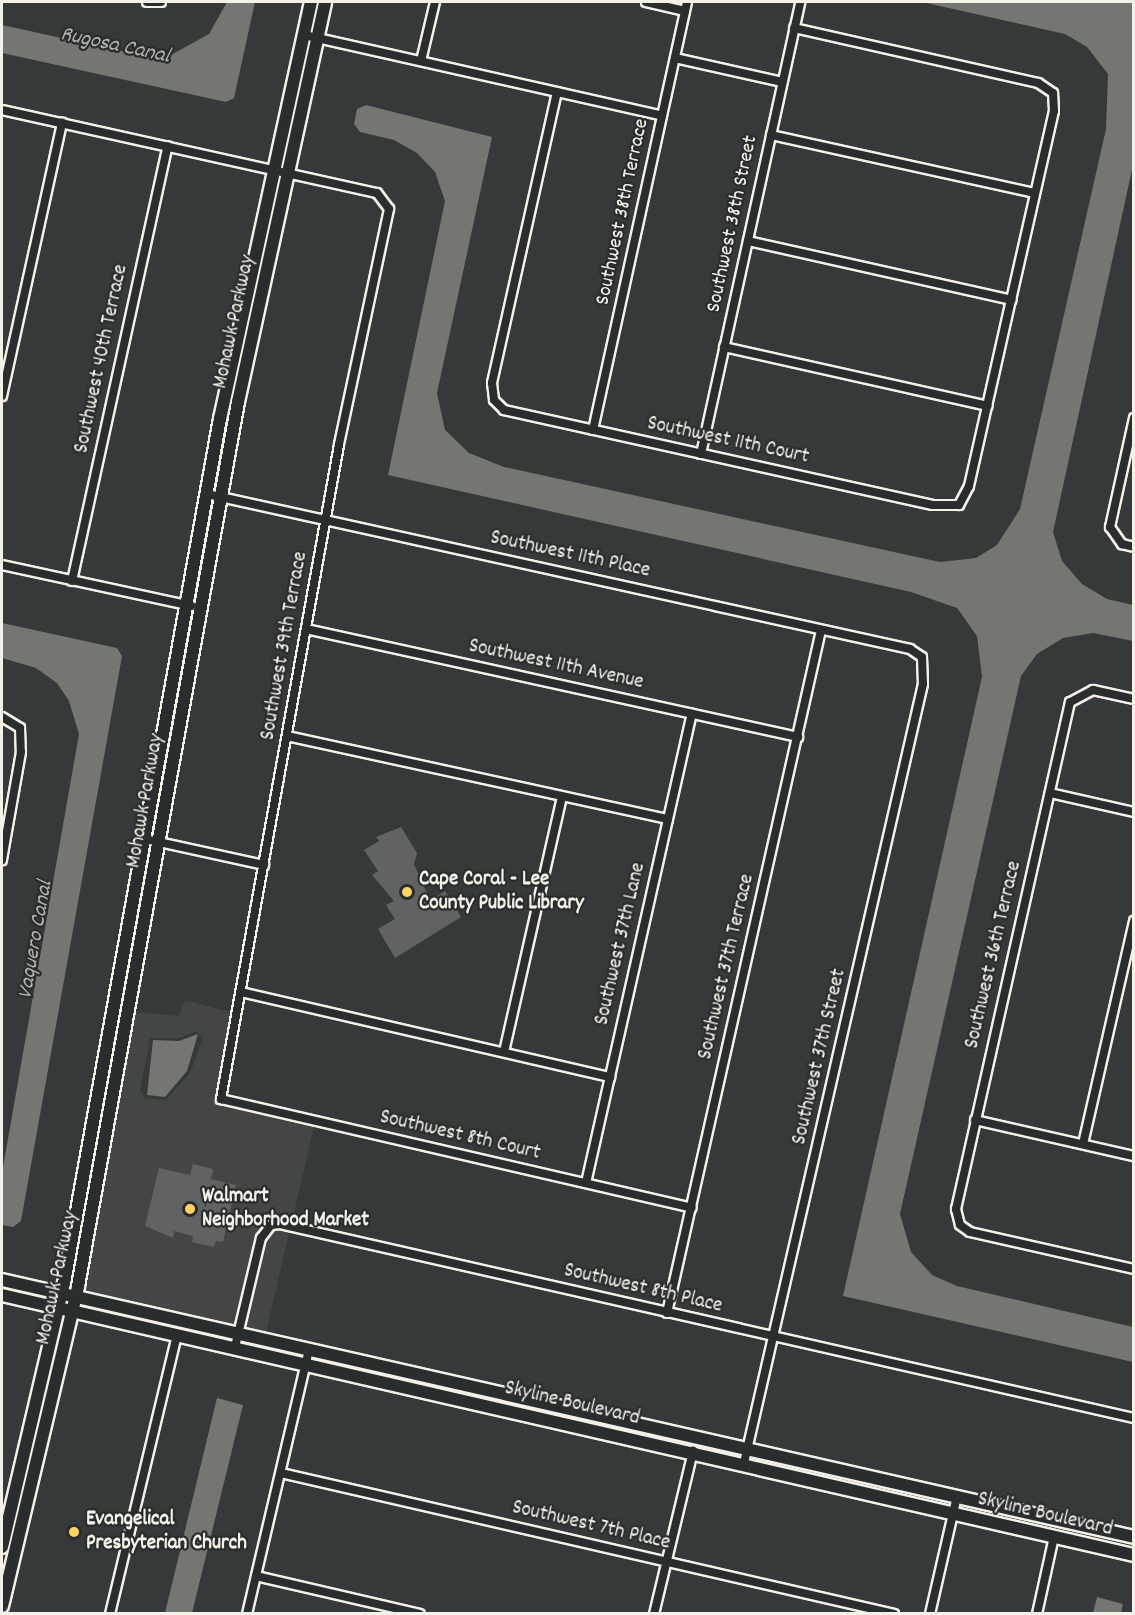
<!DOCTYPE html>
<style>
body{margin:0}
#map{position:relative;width:1135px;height:1615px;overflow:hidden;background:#363939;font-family:Dekko,sans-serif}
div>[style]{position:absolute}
.built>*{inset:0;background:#434645}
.water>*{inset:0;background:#757572}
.building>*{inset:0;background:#616362}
.roads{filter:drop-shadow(2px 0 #f4f1e8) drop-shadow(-2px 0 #f4f1e8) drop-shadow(0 2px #f4f1e8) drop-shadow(0 -2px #f4f1e8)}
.street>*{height:8px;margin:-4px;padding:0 4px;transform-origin:4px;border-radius:4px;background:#2a2d2e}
.secondary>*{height:12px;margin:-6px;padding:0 6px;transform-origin:6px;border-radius:6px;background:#2a2d2e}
.dots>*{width:16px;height:16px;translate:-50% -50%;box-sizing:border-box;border:3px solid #2a2d2e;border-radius:50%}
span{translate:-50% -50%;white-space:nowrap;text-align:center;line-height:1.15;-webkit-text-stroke:4.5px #2a2d2e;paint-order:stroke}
.street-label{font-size:21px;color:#f4f1e8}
.poi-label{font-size:21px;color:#f4f1e8;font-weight:700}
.left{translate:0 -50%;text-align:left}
.water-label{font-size:22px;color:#b4b3ad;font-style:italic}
.frame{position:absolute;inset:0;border:3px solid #f4f1e8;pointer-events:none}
</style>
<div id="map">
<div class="built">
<div style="clip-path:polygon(evenodd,185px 1000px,237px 1014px,222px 1105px,314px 1127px,265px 1336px,81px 1294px,132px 1012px,179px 1016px,185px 1000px,197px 1031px,203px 1039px,190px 1073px,166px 1100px,145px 1098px,140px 1091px,150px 1038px,179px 1038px,197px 1031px)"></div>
</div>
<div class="water">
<div style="clip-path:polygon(227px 2px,255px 2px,234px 98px,226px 102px,2px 53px,2px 25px,144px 56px,171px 55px,209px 34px)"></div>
<div style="clip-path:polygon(922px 2px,1133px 2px,1133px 165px,1053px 532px,1062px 561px,1082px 584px,1107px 599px,1133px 605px,1133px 641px,1093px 633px,1063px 638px,1037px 654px,1021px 676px,900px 1214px,911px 1252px,932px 1275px,957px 1286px,1133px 1327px,1133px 1362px,843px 1296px,982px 677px,977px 636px,957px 608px,911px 592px,388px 475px,445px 201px,435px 172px,417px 153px,394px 140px,360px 132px,354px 124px,357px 109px,366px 105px,492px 137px,437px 393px,445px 430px,469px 453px,504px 467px,940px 562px,976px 558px,997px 545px,1020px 509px,1106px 129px,1108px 74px,1087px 47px,1065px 34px)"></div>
<div style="clip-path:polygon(2px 623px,117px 648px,122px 656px,21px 1221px,13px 1227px,2px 1225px,2px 1173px,79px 734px,69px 701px,57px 683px,36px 668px,2px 658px)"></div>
<div style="clip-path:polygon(198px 1034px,187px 1071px,165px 1097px,147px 1095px,153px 1040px,179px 1041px)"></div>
<div style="clip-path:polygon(217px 1398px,243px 1405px,192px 1613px,165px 1613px)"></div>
<div style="clip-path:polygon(1097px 1597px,1123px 1604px,1121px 1613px,1093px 1613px)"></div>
</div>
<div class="building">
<div style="clip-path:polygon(401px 827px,417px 853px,414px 864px,430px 900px,445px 891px,461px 917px,395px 958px,378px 929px,395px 919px,386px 905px,394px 901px,372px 875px,378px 871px,364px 850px,379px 841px,376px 837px)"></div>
<div style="clip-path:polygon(193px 1164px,213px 1169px,211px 1179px,236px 1185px,223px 1242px,216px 1241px,214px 1247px,192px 1242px,193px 1236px,174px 1231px,173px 1238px,145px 1226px,159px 1168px,190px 1175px)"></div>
</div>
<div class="roads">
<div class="street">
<div style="left:147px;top:2px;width:14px"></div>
<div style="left:646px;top:2px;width:40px;rotate:13deg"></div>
<div style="left:304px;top:35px;width:367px;rotate:12.7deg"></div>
<div style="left:675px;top:58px;width:110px;rotate:12.6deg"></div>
<div style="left:421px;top:61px;width:61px;rotate:-76.7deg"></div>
<div style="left:557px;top:92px;width:298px;rotate:102.6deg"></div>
<div style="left:492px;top:383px;width:17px;rotate:83deg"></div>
<div style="left:494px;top:400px;width:14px;rotate:45deg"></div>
<div style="left:504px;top:410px;width:439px;rotate:12.5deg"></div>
<div style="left:933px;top:505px;width:26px"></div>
<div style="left:959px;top:505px;width:21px;rotate:-62deg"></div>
<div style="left:969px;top:486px;width:191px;rotate:-77.3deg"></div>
<div style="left:1011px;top:300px;width:194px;rotate:-77.2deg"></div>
<div style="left:1054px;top:111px;width:18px;rotate:-93deg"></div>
<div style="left:1053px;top:93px;width:18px;rotate:-146deg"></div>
<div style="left:1038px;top:83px;width:250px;rotate:-167.3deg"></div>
<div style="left:2px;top:110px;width:384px;rotate:12.5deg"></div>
<div style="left:377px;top:193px;width:20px;rotate:53deg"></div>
<div style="left:389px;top:209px;width:241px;rotate:102deg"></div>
<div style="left:339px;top:445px;width:665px;rotate:100.23deg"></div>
<div style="left:221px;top:1099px;width:483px;rotate:13deg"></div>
<div style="left:771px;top:135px;width:270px;rotate:12.4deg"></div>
<div style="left:748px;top:241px;width:270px;rotate:12.6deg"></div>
<div style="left:724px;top:347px;width:270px;rotate:12.6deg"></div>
<div style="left:2px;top:396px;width:280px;rotate:-77.6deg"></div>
<div style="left:1134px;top:418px;width:112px;rotate:102.4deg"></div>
<div style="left:1110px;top:527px;width:21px;rotate:55deg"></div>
<div style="left:1122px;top:544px;width:12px;rotate:14deg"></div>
<div style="left:593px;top:430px;width:438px;rotate:-77.6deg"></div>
<div style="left:701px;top:454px;width:463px;rotate:-77.6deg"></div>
<div style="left:207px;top:494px;width:720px;rotate:12.43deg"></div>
<div style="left:910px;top:649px;width:14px;rotate:34deg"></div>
<div style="left:922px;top:657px;width:27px;rotate:88deg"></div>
<div style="left:923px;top:684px;width:799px;rotate:102.94deg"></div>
<div style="left:2px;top:565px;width:194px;rotate:12.2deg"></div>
<div style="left:72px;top:581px;width:445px;rotate:-77.6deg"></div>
<div style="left:306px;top:629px;width:504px;rotate:12.38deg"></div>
<div style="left:1134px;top:699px;width:42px;rotate:-167.6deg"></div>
<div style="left:1093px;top:690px;width:26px;rotate:152deg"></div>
<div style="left:1070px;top:702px;width:520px;rotate:102.67deg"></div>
<div style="left:956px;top:1209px;width:16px;rotate:76deg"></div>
<div style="left:960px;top:1225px;width:12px;rotate:35deg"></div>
<div style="left:970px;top:1232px;width:168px;rotate:12.7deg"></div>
<div style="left:2px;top:717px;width:21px;rotate:31deg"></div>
<div style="left:20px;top:728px;width:24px;rotate:88deg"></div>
<div style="left:21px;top:752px;width:110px;rotate:100deg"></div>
<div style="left:287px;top:736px;width:390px;rotate:12.3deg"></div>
<div style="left:1050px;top:793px;width:86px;rotate:12.7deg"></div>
<div style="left:145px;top:839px;width:122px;rotate:12.3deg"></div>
<div style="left:241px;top:992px;width:379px;rotate:13deg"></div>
<div style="left:504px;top:1052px;width:262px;rotate:-77.2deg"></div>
<div style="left:975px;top:1120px;width:163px;rotate:12.8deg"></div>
<div style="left:1083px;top:1144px;width:229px;rotate:-77.1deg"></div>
<div style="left:586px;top:1183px;width:481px;rotate:-77.3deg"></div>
<div style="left:667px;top:1313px;width:700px;rotate:-77.29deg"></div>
<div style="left:235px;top:1347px;width:112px;rotate:-76.6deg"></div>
<div style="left:261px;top:1238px;width:16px;rotate:-52deg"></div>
<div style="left:271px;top:1225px;width:9px;rotate:-6deg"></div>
<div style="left:280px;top:1224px;width:876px;rotate:12.8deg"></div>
<div style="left:281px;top:1473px;width:629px;rotate:12.95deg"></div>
<div style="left:256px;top:1576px;width:168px;rotate:13deg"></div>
<div style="left:110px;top:1614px;width:288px;rotate:-76.5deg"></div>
<div style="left:247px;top:1614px;width:271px;rotate:-76.8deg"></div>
<div style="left:654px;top:1614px;width:168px;rotate:-76.5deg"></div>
<div style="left:930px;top:1614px;width:121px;rotate:-77.1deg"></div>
<div style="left:1037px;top:1614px;width:79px;rotate:-77.6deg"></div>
</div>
<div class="secondary">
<div style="left:2px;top:1280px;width:1161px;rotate:12.79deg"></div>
<div style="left:2px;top:1295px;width:1161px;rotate:12.94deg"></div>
<div style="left:2px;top:1547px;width:271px;rotate:-76.8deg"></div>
<div style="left:64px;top:1283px;width:878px;rotate:-79.77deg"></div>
<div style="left:220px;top:419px;width:427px;rotate:-77.7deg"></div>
<div style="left:2px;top:1606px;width:329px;rotate:-76.6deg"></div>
<div style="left:78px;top:1286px;width:898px;rotate:-79.74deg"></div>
<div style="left:238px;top:402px;width:409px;rotate:-77.7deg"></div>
</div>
</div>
<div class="dots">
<div style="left:407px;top:892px;background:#ffd166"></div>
<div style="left:190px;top:1209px;background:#ffd166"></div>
<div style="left:74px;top:1532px;background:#ffd166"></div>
</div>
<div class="street-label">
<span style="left:623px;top:212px;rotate:-78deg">Southwest 38th Terrace</span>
<span style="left:733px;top:224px;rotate:-78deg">Southwest 38th Street</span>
<span style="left:235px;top:322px;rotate:-78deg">Mohawk Parkway</span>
<span style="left:102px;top:359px;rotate:-78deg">Southwest 40th Terrace</span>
<span style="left:728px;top:441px;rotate:12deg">Southwest 11th Court</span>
<span style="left:570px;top:555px;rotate:12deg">Southwest 11th Place</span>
<span style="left:285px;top:646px;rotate:-80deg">Southwest 39th Terrace</span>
<span style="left:556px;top:665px;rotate:12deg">Southwest 11th Avenue</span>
<span style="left:146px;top:801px;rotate:-80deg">Mohawk Parkway</span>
<span style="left:621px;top:944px;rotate:-77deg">Southwest 37th Lane</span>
<span style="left:994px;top:955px;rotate:-77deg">Southwest 36th Terrace</span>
<span style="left:727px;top:967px;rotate:-77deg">Southwest 37th Terrace</span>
<span style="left:820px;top:1057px;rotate:-77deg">Southwest 37th Street</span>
<span style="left:460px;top:1136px;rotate:13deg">Southwest 8th Court</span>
<span style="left:58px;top:1278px;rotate:-78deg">Mohawk Parkway</span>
<span style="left:643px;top:1289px;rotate:13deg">Southwest 8th Place</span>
<span style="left:572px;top:1404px;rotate:13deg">Skyline Boulevard</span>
<span style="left:1045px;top:1515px;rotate:13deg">Skyline Boulevard</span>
<span style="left:591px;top:1526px;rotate:13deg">Southwest 7th Place</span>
</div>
<div class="poi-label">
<span class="left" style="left:419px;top:892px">Cape Coral - Lee<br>County Public Library</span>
<span class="left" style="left:202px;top:1209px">Walmart<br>Neighborhood Market</span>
<span class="left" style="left:86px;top:1532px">Evangelical<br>Presbyterian Church</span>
</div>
<div class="water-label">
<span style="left:115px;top:46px;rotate:12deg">Rugosa Canal</span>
<span style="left:36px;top:940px;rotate:-80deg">Vaquero Canal</span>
</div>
<div class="frame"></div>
</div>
